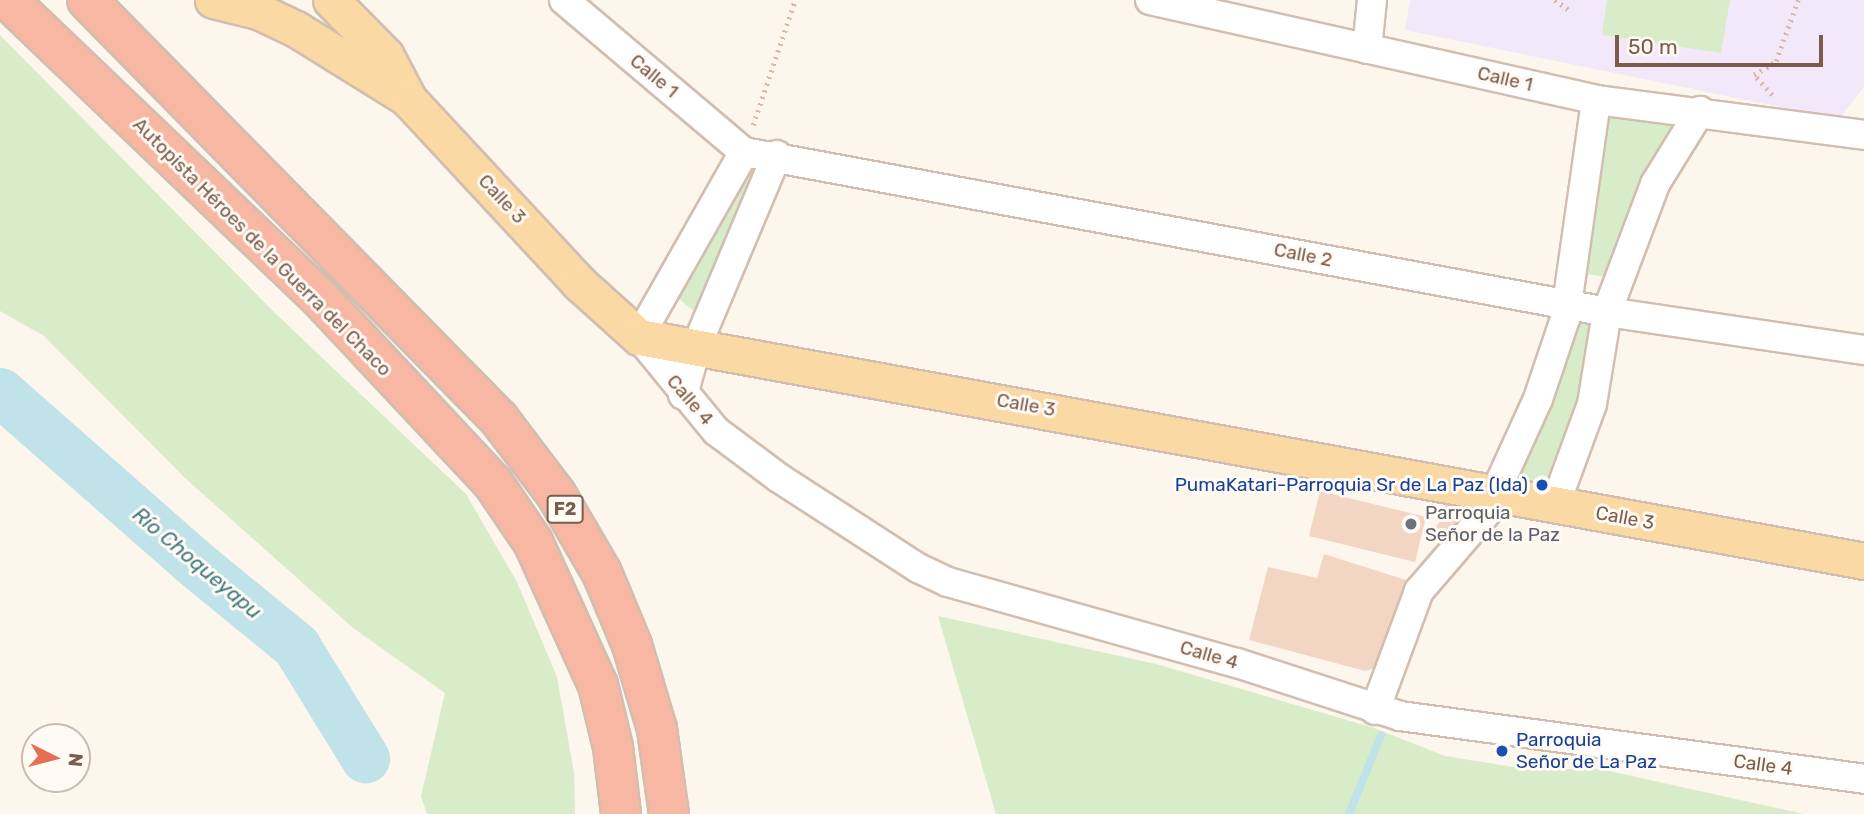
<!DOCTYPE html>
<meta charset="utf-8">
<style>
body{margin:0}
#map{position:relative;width:1864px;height:814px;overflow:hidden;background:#fdf6ec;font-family:Rubik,sans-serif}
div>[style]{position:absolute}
.education>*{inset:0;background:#f3e8fa}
.green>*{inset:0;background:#d8ecc9}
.stream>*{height:8px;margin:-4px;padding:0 4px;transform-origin:4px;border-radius:4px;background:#bfe3e8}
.river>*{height:49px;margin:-24.5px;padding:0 24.5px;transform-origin:24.5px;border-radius:24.5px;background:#bfe3e8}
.building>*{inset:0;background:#f3d5c3}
.path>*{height:4.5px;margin-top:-2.25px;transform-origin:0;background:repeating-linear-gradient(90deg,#d9b8a5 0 2px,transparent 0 7px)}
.roads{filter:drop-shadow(2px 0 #d1beb0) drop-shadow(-2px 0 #d1beb0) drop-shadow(0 2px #d1beb0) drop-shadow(0 -2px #d1beb0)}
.minor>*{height:28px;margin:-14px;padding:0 14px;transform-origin:14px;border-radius:14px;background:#fff}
.major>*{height:35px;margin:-17.5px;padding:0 17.5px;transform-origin:17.5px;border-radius:17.5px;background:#fbd9a5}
.highway>*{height:38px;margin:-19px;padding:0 19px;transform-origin:19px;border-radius:19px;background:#f7b7a3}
.dots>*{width:19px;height:19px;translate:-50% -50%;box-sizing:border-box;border:4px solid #fffaf3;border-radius:50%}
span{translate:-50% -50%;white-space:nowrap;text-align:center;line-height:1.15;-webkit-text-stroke:6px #fffaf3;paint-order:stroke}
.shield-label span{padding:2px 5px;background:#fffaf3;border:2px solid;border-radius:5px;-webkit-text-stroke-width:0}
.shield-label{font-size:18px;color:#7a5c4d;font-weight:700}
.street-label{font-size:19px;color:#7a5c4d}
.transit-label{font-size:19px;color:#164399}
.right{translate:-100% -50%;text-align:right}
.left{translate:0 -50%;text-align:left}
.worship-label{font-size:19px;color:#5b616d}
.water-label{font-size:21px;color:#437c86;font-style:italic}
.north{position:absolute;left:21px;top:723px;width:70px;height:70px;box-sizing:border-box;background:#fffaf3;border:2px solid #cabbb1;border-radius:50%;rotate:96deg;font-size:19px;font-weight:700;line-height:28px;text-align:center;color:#7a5c4d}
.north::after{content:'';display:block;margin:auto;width:24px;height:32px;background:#e76f51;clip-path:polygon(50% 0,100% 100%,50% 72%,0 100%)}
.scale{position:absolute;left:1615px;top:35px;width:208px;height:32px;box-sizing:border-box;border:4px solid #7a5c4d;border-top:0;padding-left:9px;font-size:21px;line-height:24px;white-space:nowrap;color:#7a5c4d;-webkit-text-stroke:5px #fffaf3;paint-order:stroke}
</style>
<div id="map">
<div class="education">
<div style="clip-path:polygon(1410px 0,1864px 0,1864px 87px,1839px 119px,1405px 30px)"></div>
</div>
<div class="green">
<div style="clip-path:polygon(1607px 0,1730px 0,1721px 53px,1602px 35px)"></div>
<div style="clip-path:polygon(0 35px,276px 314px,466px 494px,517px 582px,557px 677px,574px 773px,575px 814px,427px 814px,421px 796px,445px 693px,353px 628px,185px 478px,44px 336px,0 311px)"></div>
<div style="clip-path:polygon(1609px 112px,1675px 120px,1678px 129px,1617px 279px,1581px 273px)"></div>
<div style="clip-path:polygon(748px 174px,752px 176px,695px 312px,679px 299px)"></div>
<div style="clip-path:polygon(1578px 319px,1593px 322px,1588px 388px,1547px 490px,1515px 484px,1510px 473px)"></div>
<div style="clip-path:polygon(938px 616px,1156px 664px,1374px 728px,1445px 756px,1526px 769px,1600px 769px,1804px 814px,996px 814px)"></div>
</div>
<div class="stream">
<div style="left:1349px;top:814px;width:85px;rotate:-67.9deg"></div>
</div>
<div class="river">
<div style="left:0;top:392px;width:254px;rotate:41.3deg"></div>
<div style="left:191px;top:560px;width:136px;rotate:39.3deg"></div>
<div style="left:296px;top:646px;width:132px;rotate:58.4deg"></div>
</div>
<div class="building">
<div style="clip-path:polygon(1320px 491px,1426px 517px,1415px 562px,1309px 536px)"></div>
<div style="clip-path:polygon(1445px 503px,1456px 503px,1469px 518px,1445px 542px,1434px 529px,1442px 519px)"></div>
<div style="clip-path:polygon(1324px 554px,1406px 580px,1375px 668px,1365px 671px,1249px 640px,1268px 567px,1317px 578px)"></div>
</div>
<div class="path">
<div style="left:1555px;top:0;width:19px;rotate:35deg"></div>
<div style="left:1772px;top:95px;width:27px;rotate:-132deg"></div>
<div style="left:1754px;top:75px;width:26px;rotate:-32deg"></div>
<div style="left:1776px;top:61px;width:65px;rotate:-70.2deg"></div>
<div style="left:753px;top:125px;width:132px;rotate:-71.4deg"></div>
</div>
<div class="roads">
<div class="minor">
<div style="left:564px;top:0;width:236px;rotate:40.2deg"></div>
<div style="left:1150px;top:0;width:457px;rotate:12.6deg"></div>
<div style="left:1596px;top:100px;width:270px;rotate:7.4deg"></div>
<div style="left:1367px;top:49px;width:49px;rotate:-84.2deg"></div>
<div style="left:744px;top:152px;width:213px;rotate:119.6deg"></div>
<div style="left:639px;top:337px;width:122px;rotate:50.7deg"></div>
<div style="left:716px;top:431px;width:79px;rotate:36.7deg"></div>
<div style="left:779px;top:478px;width:166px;rotate:32.9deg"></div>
<div style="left:918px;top:568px;width:33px;rotate:25deg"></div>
<div style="left:948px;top:582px;width:300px;rotate:15.7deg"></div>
<div style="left:1237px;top:663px;width:171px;rotate:18deg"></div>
<div style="left:1400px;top:716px;width:468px;rotate:7.7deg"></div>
<div style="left:744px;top:152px;width:878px;rotate:10.5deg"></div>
<div style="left:1607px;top:312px;width:260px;rotate:8.4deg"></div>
<div style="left:683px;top:395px;width:52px;rotate:-74.4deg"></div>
<div style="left:697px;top:345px;width:206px;rotate:-67.2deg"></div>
<div style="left:1555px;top:505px;width:108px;rotate:-69.9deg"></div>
<div style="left:1592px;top:404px;width:93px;rotate:-80.7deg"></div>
<div style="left:1607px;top:312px;width:137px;rotate:-69.4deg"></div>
<div style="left:1655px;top:184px;width:86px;rotate:-58.3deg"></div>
<div style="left:1375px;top:710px;width:127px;rotate:-69.7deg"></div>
<div style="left:1419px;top:591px;width:103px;rotate:-49.3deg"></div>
<div style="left:1486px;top:513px;width:125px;rotate:-65.5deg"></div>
<div style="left:1538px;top:399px;width:84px;rotate:-71.4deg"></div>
<div style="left:1565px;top:319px;width:221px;rotate:-81.9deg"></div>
</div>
<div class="major">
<div style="left:213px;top:0;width:46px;rotate:13.7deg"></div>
<div style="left:258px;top:11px;width:42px;rotate:25.3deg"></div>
<div style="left:296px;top:29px;width:127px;rotate:31.8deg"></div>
<div style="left:331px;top:0;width:78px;rotate:45.5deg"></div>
<div style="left:386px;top:56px;width:50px;rotate:62.4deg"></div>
<div style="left:409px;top:100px;width:250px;rotate:47.1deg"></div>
<div style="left:579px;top:283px;width:81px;rotate:42deg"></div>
<div style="left:639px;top:337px;width:1245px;rotate:10.36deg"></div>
</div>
<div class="highway">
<div style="left:8px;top:0;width:427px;rotate:43.7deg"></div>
<div style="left:317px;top:295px;width:258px;rotate:46.9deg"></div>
<div style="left:493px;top:483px;width:71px;rotate:55.9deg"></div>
<div style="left:533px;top:542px;width:157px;rotate:65.6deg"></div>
<div style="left:598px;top:685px;width:64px;rotate:76.4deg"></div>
<div style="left:613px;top:747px;width:67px;rotate:83.2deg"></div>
<div style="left:87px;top:0;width:588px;rotate:45.48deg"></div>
<div style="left:499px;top:419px;width:94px;rotate:52.8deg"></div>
<div style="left:556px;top:494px;width:91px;rotate:59.8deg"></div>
<div style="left:602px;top:573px;width:78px;rotate:67.4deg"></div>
<div style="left:632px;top:645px;width:88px;rotate:73.4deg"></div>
<div style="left:657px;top:729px;width:86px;rotate:82deg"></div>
</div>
</div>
<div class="dots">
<div style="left:1542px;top:485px;background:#1a4fb4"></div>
<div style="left:1411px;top:524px;background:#6b7280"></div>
<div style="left:1502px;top:751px;background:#1a4fb4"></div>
</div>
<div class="shield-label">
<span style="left:565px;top:509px">F2</span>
</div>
<div class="street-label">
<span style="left:654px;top:76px;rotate:40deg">Calle 1</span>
<span style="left:1505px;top:79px;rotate:13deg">Calle 1</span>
<span style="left:502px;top:199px;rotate:47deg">Calle 3</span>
<span style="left:262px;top:247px;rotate:45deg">Autopista Héroes de la Guerra del Chaco</span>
<span style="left:1303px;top:255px;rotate:11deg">Calle 2</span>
<span style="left:690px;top:400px;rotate:49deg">Calle 4</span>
<span style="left:1026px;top:405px;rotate:10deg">Calle 3</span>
<span style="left:1625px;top:518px;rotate:10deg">Calle 3</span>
<span style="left:1209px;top:655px;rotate:16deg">Calle 4</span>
<span style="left:1763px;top:765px;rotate:8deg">Calle 4</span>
</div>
<div class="transit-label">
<span class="right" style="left:1528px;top:485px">PumaKatari-Parroquia Sr de La Paz (Ida)</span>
<span class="left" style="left:1516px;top:751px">Parroquia<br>Señor de La Paz</span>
</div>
<div class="worship-label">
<span class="left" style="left:1425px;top:524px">Parroquia<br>Señor de la Paz</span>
</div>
<div class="water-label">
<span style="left:197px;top:563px;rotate:40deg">Río Choqueyapu</span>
</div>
<div class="north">N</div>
<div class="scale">50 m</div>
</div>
